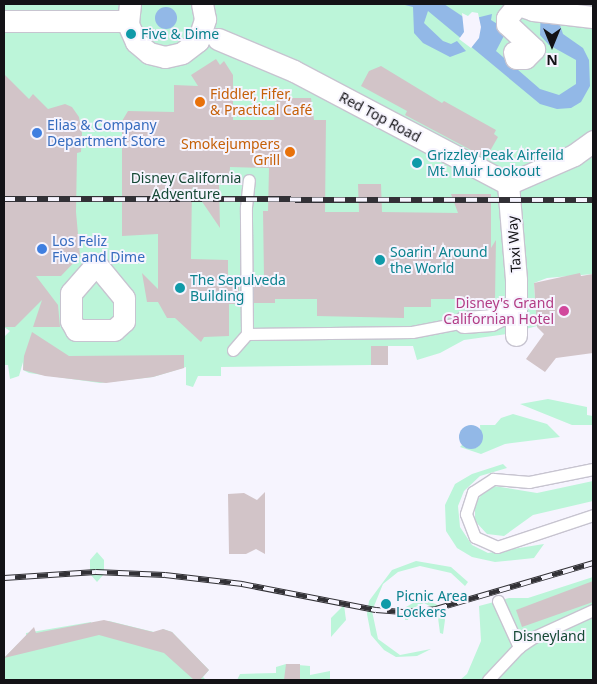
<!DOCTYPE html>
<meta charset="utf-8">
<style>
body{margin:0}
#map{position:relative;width:597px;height:684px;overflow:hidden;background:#f6f4fe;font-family:"Noto Sans",sans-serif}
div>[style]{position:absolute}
.green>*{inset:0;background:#bcf5d9}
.water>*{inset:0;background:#92b8e7}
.round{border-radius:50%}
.pier>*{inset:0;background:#f6f4fe}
.building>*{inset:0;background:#d2c4c8}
.roads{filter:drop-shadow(1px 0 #c7c4d0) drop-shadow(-1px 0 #c7c4d0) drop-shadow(0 1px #c7c4d0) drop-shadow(0 -1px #c7c4d0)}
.lane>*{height:11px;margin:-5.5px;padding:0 5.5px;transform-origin:5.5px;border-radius:5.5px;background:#fff}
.street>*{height:21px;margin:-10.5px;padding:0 10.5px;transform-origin:10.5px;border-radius:10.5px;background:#fff}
.rail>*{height:5.5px;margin-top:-2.75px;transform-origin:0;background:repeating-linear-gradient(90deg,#f6f4fe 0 11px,#323136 0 22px);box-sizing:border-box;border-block:1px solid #323136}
.dots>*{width:14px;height:14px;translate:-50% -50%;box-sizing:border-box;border:2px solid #f6f4fe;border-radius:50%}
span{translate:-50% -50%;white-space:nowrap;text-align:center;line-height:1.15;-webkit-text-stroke:4px #f6f4fe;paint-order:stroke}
.culture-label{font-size:14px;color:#0d838f}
.left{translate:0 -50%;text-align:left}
.food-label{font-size:14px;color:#c56008}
.right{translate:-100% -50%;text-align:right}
.street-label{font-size:14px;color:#131216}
.shop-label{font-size:14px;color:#366cbe}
.park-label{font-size:14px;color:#154935}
.hotel-label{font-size:14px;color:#b23c85}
.frame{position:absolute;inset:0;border:5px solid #131216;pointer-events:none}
.north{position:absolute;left:527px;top:20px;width:50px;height:50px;-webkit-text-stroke:4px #f6f4fe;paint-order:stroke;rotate:180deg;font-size:14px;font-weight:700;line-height:20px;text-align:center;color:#131216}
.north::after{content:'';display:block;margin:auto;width:18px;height:22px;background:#131216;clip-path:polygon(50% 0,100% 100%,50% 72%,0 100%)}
</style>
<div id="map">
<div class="green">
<div style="clip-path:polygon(4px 4px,593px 4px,593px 274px,547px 278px,534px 283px,537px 326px,507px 334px,464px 340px,440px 353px,417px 360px,413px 346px,371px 346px,371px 365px,221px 367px,221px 376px,198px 376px,193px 387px,186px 385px,186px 367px,153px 377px,100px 383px,29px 373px,23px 370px,23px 362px,19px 376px,10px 379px,8px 365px,4px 365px,4px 337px,10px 331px,4px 327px)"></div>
<div style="clip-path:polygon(548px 399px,587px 407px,587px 415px,593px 416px,593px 425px,572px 425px,520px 404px)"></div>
<div style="clip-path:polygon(513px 414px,547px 424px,560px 437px,505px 444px,481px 454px,460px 447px,462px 445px,476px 448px,481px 443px,480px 425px,495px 425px,501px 418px)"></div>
<div style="clip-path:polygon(503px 464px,507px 468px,480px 476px,464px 491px,458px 506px,460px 527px,472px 545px,488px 553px,544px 544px,534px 558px,495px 562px,472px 557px,457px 548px,446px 531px,445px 505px,455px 484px,472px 474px)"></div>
<div style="clip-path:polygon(593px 481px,593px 501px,533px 515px,504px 536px,487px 534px,475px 521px,475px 503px,486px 489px,494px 486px,537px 493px)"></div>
<div style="clip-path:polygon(97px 552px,104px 560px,104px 574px,97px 582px,90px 574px,90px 560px)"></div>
<div style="clip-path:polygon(416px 561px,451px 567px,468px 582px,465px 586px,451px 573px,420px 566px,398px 572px,383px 584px,372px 611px,378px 639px,400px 655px,431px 649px,417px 656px,396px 657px,384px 650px,371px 635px,367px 614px,369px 601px,392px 570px)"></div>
<div style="clip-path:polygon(593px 577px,593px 680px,460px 680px,467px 674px,481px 641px,479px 606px,509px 598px,528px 598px)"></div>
<div style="clip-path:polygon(420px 599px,436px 604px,442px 611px,445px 620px,443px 634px,440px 633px,437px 610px,424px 603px,411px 609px,408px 620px,405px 620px,406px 607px)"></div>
<div style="clip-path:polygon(344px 605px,346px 620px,331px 637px,331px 618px)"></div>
<div style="clip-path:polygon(109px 621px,158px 633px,163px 629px,172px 632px,209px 670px,203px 677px,206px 680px,4px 680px,4px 658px,18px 644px,22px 649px,27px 644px,26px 633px,91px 622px,93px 630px)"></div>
<div style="clip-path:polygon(286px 664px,310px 666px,310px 675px,330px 671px,330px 679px,342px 680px,237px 680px,240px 674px,276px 673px,276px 667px)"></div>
</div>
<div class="water">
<div style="clip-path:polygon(401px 4px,444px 4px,468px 20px,492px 14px,491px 20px,507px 30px,496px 51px,540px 89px,559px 95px,576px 84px,576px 60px,549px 45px,540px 35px,541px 4px,558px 19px,563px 34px,583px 48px,589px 60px,590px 86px,581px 102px,571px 108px,557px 109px,540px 104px,428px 11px,424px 23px,443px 41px,451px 44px,457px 41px,466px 51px,450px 57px,423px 43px,414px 33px,413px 7px)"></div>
<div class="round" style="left:155px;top:7px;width:22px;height:22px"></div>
<div class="round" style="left:459px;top:425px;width:24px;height:24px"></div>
</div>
<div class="pier">
<div style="clip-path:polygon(472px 12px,478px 13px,481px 27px,479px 38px,471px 48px,459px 39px,464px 32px,462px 13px,468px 16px)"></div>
</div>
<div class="building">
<div style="clip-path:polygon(216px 59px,220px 65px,224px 61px,233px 75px,233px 120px,274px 120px,277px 98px,311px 98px,314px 120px,326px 120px,325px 212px,359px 212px,358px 184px,381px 184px,382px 212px,458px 213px,451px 194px,491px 194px,491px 248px,496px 240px,495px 299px,431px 299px,431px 307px,404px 307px,404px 318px,317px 316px,317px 299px,275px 299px,275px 303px,254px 303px,254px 277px,264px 277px,263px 211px,268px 211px,269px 168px,230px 167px,229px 184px,219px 184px,220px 228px,192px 187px,191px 259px,228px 260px,228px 278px,239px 278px,239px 304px,229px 304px,229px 336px,204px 337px,201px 342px,175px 318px,167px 318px,158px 302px,147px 302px,142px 273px,158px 289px,158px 234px,122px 236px,122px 121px,128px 111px,174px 112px,174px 85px,198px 86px,191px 75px)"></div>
<div style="clip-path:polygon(381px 66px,442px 103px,444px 101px,496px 130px,494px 134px,498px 137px,486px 158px,405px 115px,407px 111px,361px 86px,369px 71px)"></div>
<div style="clip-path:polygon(4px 74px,29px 99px,33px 94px,48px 109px,65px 104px,72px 107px,79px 117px,82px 133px,81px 152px,77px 153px,76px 212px,80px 256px,61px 276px,36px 276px,58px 305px,60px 327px,33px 327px,42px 300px,15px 327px,4px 327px)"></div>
<div style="clip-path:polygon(580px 273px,581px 276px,593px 274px,593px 353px,556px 358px,545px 372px,526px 359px,544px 334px,537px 327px,534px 283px)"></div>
<div style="clip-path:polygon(32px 332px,69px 356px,184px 355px,184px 368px,153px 377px,106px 383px,45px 376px,23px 370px,24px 356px)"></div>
<div style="clip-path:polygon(371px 346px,388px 346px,388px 365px,371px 365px)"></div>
<div style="clip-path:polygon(265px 492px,265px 554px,256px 549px,246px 554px,229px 554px,228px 494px,244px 493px,257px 500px)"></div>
<div style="clip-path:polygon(593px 581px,593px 602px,522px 627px,516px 610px)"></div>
<div style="clip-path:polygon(104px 620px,153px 632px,163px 629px,172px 632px,209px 670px,200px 680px,194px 680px,164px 653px,99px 635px,4px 658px,34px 627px,36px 633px)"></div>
<div style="clip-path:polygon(286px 664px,300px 664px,300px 680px,284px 680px)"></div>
</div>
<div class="roads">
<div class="lane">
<div style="left:247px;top:334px;width:165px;rotate:-0.7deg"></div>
<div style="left:412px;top:332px;width:53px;rotate:-10.9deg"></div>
<div style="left:233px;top:350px;width:21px;rotate:-49deg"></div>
<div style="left:247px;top:334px;width:127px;rotate:-90.5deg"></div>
<div style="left:246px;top:207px;width:27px;rotate:-84deg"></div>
<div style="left:593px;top:469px;width:65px;rotate:168.5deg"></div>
<div style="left:529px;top:482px;width:36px;rotate:-175deg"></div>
<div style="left:493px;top:479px;width:24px;rotate:147deg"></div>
<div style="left:473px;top:492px;width:23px;rotate:108deg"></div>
<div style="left:466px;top:514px;width:25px;rotate:69deg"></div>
<div style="left:475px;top:537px;width:24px;rotate:24deg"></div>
<div style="left:497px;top:547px;width:101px;rotate:-18.4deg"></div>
<div style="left:498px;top:601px;width:51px;rotate:65.5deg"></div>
<div style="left:488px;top:680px;width:45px;rotate:-46.8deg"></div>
<div style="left:519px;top:647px;width:18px;rotate:-34deg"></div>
<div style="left:534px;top:637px;width:65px;rotate:-24.6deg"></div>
</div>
<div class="street">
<div style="left:130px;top:4px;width:20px;rotate:96deg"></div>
<div style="left:128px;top:24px;width:20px;rotate:66deg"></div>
<div style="left:136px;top:42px;width:17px;rotate:40deg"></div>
<div style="left:149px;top:53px;width:16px;rotate:14deg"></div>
<div style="left:165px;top:57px;width:17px;rotate:-13deg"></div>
<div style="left:182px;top:53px;width:20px;rotate:-37deg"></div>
<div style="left:198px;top:41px;width:23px;rotate:-72deg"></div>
<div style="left:205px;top:19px;width:15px;rotate:-101deg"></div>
<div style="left:516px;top:4px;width:18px;rotate:19deg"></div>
<div style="left:533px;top:10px;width:60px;rotate:6.7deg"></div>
<div style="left:4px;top:21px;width:123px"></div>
<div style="left:218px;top:39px;width:82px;rotate:22.8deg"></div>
<div style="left:294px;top:71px;width:242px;rotate:27.8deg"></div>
<div style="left:514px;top:52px;width:6px;rotate:72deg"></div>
<div style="left:516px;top:58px;width:9px"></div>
<div style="left:525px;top:58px;width:13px;rotate:-45deg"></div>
<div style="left:534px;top:49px;width:37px;rotate:-137deg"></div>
<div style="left:507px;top:24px;width:6px;rotate:-90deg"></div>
<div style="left:507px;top:18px;width:16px;rotate:-52deg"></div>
<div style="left:508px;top:184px;width:96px;rotate:85.2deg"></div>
<div style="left:516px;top:280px;width:55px;rotate:90deg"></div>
<div style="left:508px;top:184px;width:72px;rotate:-23.7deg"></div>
<div style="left:574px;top:155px;width:24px;rotate:-36deg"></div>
<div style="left:96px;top:264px;width:44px;rotate:50.5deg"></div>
<div style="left:124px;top:298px;width:23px;rotate:90deg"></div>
<div style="left:124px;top:321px;width:13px;rotate:138deg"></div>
<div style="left:114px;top:330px;width:38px;rotate:180deg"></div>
<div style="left:76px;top:330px;width:10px;rotate:-119deg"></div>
<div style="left:71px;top:321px;width:28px;rotate:-90deg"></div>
<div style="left:71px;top:293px;width:38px;rotate:-49deg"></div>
<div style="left:464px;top:322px;width:27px;rotate:-4deg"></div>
<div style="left:491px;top:320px;width:28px;rotate:-27deg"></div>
</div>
</div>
<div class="rail">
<div style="left:4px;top:199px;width:589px;rotate:0.1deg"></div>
<div style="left:4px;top:578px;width:92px;rotate:-3.7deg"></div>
<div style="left:96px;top:572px;width:69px;rotate:2.5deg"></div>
<div style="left:165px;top:575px;width:78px;rotate:6.7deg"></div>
<div style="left:242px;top:584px;width:136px;rotate:11deg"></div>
<div style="left:376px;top:610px;width:27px;rotate:4deg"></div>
<div style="left:403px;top:612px;width:33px;rotate:-5deg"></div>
<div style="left:436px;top:609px;width:164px;rotate:-16.3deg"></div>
</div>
<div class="dots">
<div style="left:131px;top:34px;background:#0f9aa8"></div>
<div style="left:200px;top:102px;background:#e8710a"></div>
<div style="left:37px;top:133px;background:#3f7fe0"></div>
<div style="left:290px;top:152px;background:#e8710a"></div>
<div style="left:417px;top:163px;background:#0f9aa8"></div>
<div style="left:42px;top:249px;background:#3f7fe0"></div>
<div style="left:380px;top:260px;background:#0f9aa8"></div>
<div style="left:180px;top:288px;background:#0f9aa8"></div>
<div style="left:564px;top:311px;background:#d1479c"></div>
<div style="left:386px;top:604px;background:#0f9aa8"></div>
</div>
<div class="culture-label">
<span class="left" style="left:141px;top:34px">Five &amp; Dime</span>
<span class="left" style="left:427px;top:163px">Grizzley Peak Airfeild<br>Mt. Muir Lookout</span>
<span class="left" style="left:390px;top:260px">Soarin' Around<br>the World</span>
<span class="left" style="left:190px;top:288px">The Sepulveda<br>Building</span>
<span class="left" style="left:396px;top:604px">Picnic Area<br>Lockers</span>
</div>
<div class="food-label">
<span class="left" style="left:210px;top:102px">Fiddler, Fifer,<br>&amp; Practical Café</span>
<span class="right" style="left:280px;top:152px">Smokejumpers<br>Grill</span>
</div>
<div class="street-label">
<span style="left:380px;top:117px;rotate:28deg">Red Top Road</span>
<span style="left:514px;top:244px;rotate:-94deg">Taxi Way</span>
</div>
<div class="shop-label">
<span class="left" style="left:47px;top:133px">Elias &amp; Company<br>Department Store</span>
<span class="left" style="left:52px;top:249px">Los Feliz<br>Five and Dime</span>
</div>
<div class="park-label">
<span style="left:186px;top:186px">Disney California<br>Adventure</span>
<span style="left:549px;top:636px">Disneyland</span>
</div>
<div class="hotel-label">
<span class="right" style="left:554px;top:311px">Disney's Grand<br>Californian Hotel</span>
</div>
<div class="frame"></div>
<div class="north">N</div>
</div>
